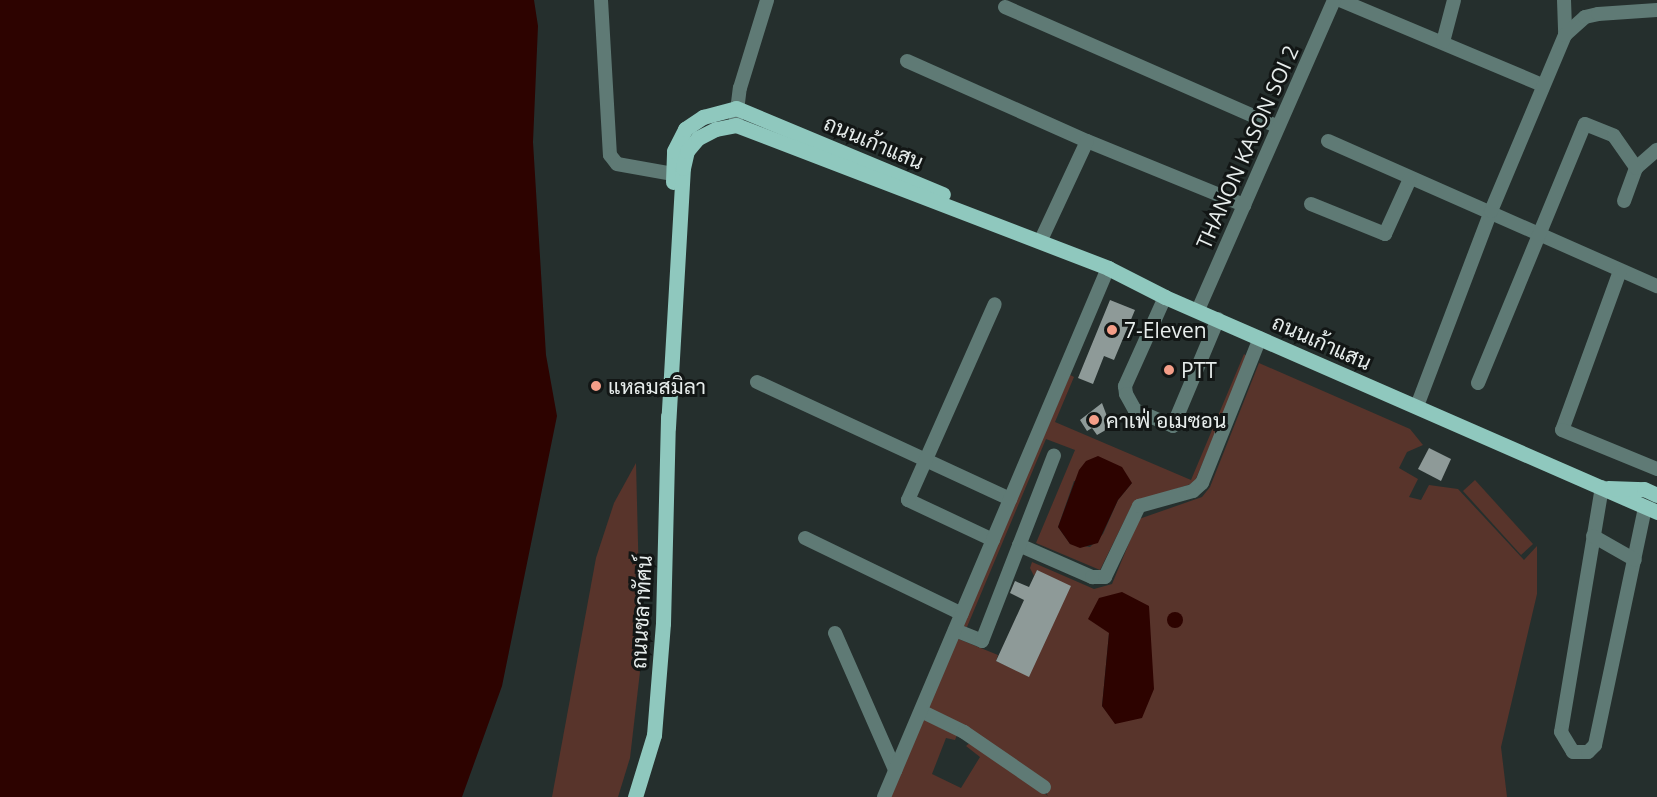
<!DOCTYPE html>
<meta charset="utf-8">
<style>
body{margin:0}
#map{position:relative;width:1657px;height:797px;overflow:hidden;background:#252f2d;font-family:"Open Sans",Sarabun,sans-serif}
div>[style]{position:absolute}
.green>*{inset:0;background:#58342b}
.water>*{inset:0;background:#2d0300}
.round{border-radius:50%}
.building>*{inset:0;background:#8e9a98}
.minor>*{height:14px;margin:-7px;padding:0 7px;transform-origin:7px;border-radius:7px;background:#5f7a75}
.major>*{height:15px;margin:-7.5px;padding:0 7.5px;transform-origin:7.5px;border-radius:7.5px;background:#8fc8be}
.dots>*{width:16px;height:16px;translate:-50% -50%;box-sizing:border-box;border:3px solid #121615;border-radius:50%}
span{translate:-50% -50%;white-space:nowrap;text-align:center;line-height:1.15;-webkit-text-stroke:6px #121615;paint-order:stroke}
.street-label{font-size:21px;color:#e7edec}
.poi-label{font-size:21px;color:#e7edec}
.left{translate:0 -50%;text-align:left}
</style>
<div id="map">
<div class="green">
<div style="clip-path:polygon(evenodd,1244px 354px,1248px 357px,1194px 483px,1133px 503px,1100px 570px,1036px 543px,1075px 450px,1046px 439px,967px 627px,962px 626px,1070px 375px,1074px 377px,1055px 422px,1191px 480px,1244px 354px,1074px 481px,1132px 483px,1118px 500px,1103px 534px,1090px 547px,1070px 544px,1058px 527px,1074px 481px)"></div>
<div style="clip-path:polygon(evenodd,1259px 363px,1410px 429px,1423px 445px,1407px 452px,1399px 468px,1418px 479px,1409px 497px,1421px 500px,1429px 485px,1458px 489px,1524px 560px,1537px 546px,1537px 594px,1501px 747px,1507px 797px,890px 797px,923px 717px,957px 735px,955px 740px,946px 738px,932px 774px,961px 788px,980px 757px,966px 746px,972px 741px,1048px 796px,1039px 779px,926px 708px,956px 638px,998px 655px,996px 661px,1029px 676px,1037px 570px,1034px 576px,1030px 568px,1032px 562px,1094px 589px,1112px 584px,1139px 519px,1202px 497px,1210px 487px,1259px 363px,1109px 633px,1116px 724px,1102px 706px,1109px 633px)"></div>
<div style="clip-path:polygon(636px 463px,641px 663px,630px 758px,618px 797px,552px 797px,596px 558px,614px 503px)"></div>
<div style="clip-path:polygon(1475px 480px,1533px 544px,1521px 555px,1463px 491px)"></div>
</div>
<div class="water">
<div style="clip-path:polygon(0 0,534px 0,538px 26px,533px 142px,546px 355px,557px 416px,502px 686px,462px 797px,0 797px)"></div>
<div style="clip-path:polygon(1098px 456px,1122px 467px,1132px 483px,1118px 500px,1098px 543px,1080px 548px,1070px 544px,1058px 527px,1079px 470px,1086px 461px)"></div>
<div style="clip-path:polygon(1122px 592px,1149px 606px,1154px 689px,1142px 718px,1115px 724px,1102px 706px,1109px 633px,1088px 619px,1099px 598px)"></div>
<div class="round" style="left:1167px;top:612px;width:16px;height:16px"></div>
</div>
<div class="building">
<div style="clip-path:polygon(1110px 300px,1135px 310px,1114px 360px,1104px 356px,1093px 384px,1078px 378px)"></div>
<div style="clip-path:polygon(1102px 403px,1111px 427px,1097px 435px,1092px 428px,1087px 431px,1080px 420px)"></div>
<div style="clip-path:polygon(1429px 448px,1451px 459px,1441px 481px,1418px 469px)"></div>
<div style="clip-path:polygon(1037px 570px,1071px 586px,1029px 677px,996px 661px,1024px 600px,1010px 593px,1015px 581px,1029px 587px)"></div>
</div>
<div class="minor">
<div style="left:601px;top:0;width:155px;rotate:86.7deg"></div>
<div style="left:610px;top:155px;width:11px;rotate:52deg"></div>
<div style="left:617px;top:164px;width:57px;rotate:10.1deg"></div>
<div style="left:1340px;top:0;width:219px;rotate:22.8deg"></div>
<div style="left:1564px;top:0;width:35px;rotate:88deg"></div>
<div style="left:1005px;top:7px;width:298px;rotate:23.7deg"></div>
<div style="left:1443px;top:42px;width:43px;rotate:-75.3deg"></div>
<div style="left:907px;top:61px;width:197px;rotate:24deg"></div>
<div style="left:1087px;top:141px;width:170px;rotate:22.2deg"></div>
<div style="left:736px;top:119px;width:31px;rotate:-83deg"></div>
<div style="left:740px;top:88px;width:92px;rotate:-72.9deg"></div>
<div style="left:1328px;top:141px;width:360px;rotate:23.8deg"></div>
<div style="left:1624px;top:201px;width:35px;rotate:-70deg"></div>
<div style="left:1636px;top:168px;width:28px;rotate:-41deg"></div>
<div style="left:1311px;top:204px;width:80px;rotate:22.1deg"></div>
<div style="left:1385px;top:234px;width:60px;rotate:-65.6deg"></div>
<div style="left:1040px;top:242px;width:111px;rotate:-65deg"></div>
<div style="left:1620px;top:271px;width:169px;rotate:110deg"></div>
<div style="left:1562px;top:430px;width:103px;rotate:22.3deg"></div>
<div style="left:1165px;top:297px;width:98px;rotate:114.2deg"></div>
<div style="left:1125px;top:386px;width:8px;rotate:83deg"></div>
<div style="left:1126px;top:394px;width:18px;rotate:61deg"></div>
<div style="left:1135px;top:410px;width:41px;rotate:22.8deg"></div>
<div style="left:1173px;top:426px;width:116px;rotate:-67.2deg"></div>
<div style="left:1198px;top:310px;width:339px;rotate:-66.3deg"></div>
<div style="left:757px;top:382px;width:279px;rotate:24.8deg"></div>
<div style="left:1478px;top:383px;width:280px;rotate:-67.6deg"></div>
<div style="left:1585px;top:124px;width:31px;rotate:22deg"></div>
<div style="left:1614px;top:136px;width:39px;rotate:55deg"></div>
<div style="left:1417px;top:406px;width:209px;rotate:-69.2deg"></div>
<div style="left:1491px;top:211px;width:191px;rotate:-67.2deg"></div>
<div style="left:1565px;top:35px;width:27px;rotate:-42deg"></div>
<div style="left:1585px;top:17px;width:13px;rotate:-13deg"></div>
<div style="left:1598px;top:14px;width:59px;rotate:-3.9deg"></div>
<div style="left:1602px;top:487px;width:248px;rotate:99.5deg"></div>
<div style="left:1561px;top:732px;width:23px;rotate:59deg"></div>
<div style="left:1573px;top:752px;width:15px"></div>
<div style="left:1588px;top:752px;width:10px;rotate:-45deg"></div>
<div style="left:1595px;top:745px;width:243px;rotate:-78.1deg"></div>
<div style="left:1593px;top:536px;width:48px;rotate:29.7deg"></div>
<div style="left:805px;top:538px;width:174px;rotate:25.8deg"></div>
<div style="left:993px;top:540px;width:94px;rotate:-154.8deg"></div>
<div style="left:908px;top:500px;width:214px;rotate:-66.1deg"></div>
<div style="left:1019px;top:545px;width:80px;rotate:23.7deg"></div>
<div style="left:1092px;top:577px;width:13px"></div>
<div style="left:1105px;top:577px;width:79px;rotate:-64.4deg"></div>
<div style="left:1139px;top:506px;width:56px;rotate:-15.5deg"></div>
<div style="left:1193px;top:491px;width:12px;rotate:-42deg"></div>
<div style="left:1202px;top:483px;width:156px;rotate:-68.2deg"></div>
<div style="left:955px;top:630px;width:29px;rotate:22deg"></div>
<div style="left:982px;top:641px;width:199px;rotate:-68.8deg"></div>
<div style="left:835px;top:633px;width:150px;rotate:66.3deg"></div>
<div style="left:921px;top:711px;width:48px;rotate:26deg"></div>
<div style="left:964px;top:732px;width:97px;rotate:34.5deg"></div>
<div style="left:884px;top:797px;width:574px;rotate:-67.05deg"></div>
</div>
<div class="major">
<div style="left:673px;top:182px;width:31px;rotate:-88deg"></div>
<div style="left:674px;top:151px;width:25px;rotate:-63deg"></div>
<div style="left:685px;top:129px;width:22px;rotate:-34deg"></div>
<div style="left:703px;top:117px;width:34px;rotate:-15deg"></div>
<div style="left:736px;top:108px;width:224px;rotate:22.6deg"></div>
<div style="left:668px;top:427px;width:259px;rotate:-86.7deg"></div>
<div style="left:683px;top:168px;width:17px;rotate:-77deg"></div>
<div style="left:687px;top:151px;width:17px;rotate:-50deg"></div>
<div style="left:698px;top:138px;width:20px;rotate:-27deg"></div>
<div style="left:716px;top:129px;width:20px;rotate:-11deg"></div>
<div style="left:736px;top:125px;width:399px;rotate:21deg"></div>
<div style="left:1108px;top:268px;width:64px;rotate:27deg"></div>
<div style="left:1165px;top:297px;width:537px;rotate:23.6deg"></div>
<div style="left:1608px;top:488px;width:36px;rotate:2deg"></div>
<div style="left:1644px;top:489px;width:14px;rotate:25deg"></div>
<div style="left:635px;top:797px;width:65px;rotate:-73deg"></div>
<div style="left:654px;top:735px;width:112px;rotate:-85.4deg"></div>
<div style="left:663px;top:623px;width:207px;rotate:-88.6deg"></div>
</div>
<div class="dots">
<div style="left:1112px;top:330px;background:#f49e88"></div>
<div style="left:1169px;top:370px;background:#f49e88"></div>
<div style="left:596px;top:386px;background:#f49e88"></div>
<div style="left:1094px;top:420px;background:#f49e88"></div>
</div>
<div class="street-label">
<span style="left:874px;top:142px;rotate:23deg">ถนนเก้าแสน</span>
<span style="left:1247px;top:147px;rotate:-66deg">THANON KASON SOI 2</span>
<span style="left:1322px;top:342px;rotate:24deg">ถนนเก้าแสน</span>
<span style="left:641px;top:612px;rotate:-87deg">ถนนชลาทัศน์</span>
</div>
<div class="poi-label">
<span class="left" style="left:1124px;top:330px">7-Eleven</span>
<span class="left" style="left:1181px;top:370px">PTT</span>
<span class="left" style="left:608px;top:386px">แหลมสมิลา</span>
<span class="left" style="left:1106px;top:420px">คาเฟ่ อเมซอน</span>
</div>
</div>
